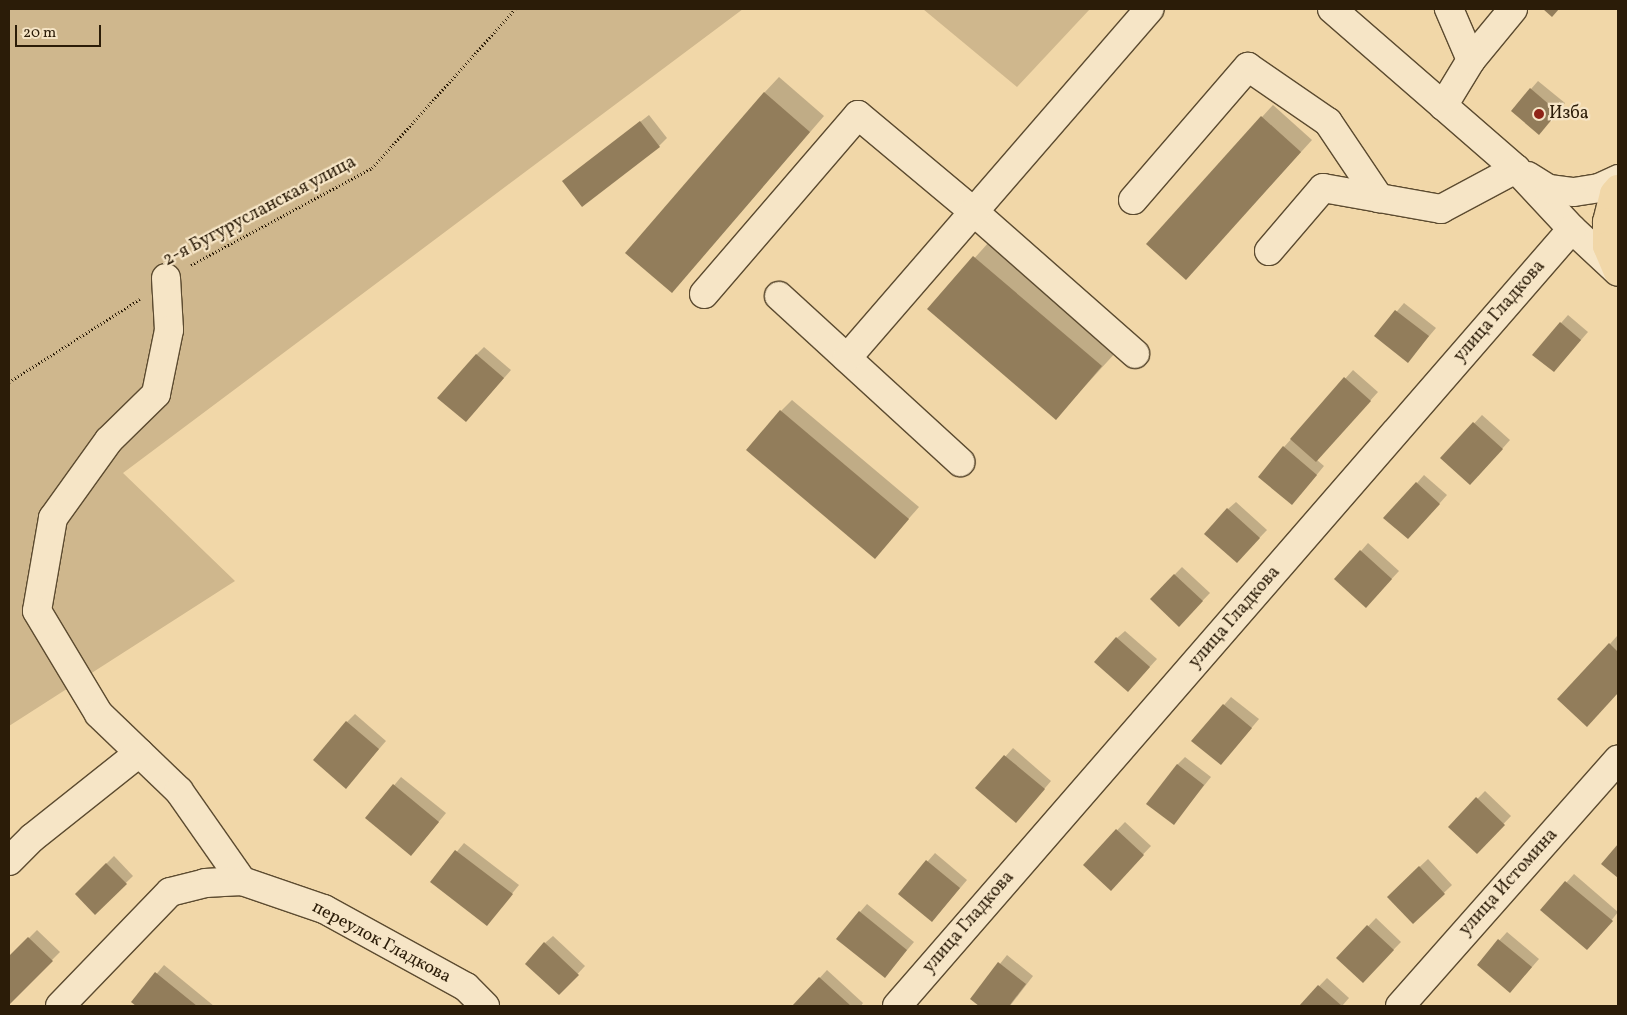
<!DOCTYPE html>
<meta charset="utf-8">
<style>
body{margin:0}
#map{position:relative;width:1627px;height:1015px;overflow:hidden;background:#f1d7a8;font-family:Vollkorn,serif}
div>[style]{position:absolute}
.green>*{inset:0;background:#cfb78d}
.shadow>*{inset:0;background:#0003}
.building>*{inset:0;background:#927d5b}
.path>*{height:3px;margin-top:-1.5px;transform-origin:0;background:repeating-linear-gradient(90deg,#2b1c08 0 1px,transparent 0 3.5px)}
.roads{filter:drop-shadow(1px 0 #5c4b30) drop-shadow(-1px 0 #5c4b30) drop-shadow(0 1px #5c4b30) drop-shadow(0 -1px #5c4b30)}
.minor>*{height:28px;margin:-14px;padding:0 14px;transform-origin:14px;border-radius:14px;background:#f6e5c6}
.major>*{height:28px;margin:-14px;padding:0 14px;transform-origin:14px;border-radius:14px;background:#f1d7a8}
.dots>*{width:14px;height:14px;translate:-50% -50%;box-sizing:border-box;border:2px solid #f6e5c6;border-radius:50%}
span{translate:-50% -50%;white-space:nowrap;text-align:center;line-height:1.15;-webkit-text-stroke:4.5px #f6e5c6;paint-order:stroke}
.poi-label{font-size:18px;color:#2b1c08}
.left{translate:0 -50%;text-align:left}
.street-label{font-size:18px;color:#2b1c08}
.frame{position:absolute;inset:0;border:10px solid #2b1c08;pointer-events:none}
.scale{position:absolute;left:15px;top:25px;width:86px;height:22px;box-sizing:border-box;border:2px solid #2b1c08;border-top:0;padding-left:6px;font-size:15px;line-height:18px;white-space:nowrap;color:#2b1c08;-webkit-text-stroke:4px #f6e5c6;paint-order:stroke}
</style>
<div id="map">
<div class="green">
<div style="clip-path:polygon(9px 9px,743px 9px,123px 473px,235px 581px,9px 726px)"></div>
<div style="clip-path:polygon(923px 9px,1090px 9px,1017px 87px)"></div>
</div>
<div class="shadow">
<div style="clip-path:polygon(779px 77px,824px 116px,672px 292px,764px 93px)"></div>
<div style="clip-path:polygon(1538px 81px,1565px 103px,1546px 125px,1531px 89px)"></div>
<div style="clip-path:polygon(1273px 105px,1312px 140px,1186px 278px,1262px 117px)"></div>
<div style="clip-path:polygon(649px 115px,667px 138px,659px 146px,564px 181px)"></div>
<div style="clip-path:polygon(989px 242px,1117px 351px,1056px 418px,929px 309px)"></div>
<div style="clip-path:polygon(1404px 303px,1436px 328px,1408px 361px,1376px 336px)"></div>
<div style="clip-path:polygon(1568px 315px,1588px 332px,1561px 363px,1561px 323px)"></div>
<div style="clip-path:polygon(484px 347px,511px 370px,473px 413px,476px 355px)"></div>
<div style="clip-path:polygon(1353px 370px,1378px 392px,1317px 460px,1324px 466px,1300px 495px,1284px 447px)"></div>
<div style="clip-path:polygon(792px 400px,919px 507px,875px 557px,781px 411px)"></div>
<div style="clip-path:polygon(1482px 415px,1510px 440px,1478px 476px,1442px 458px)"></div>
<div style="clip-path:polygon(1424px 475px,1447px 495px,1416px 530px,1417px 483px)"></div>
<div style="clip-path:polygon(1236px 502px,1267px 530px,1244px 554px,1228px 509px)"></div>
<div style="clip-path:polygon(1368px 543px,1399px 571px,1374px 598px,1361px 551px)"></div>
<div style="clip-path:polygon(1182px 567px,1210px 593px,1179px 625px,1151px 599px)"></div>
<div style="clip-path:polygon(1125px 631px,1157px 659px,1135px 683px,1117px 638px)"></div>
<div style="clip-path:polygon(1617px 636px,1618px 692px,1595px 717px,1610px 644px)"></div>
<div style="clip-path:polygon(1231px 697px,1259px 719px,1228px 756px,1193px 741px)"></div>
<div style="clip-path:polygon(355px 714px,386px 741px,353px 779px,347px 722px)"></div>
<div style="clip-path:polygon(1013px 748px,1051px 781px,1023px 814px,977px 788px)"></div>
<div style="clip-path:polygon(1185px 757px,1211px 777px,1174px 823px,1177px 765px)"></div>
<div style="clip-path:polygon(401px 777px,446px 813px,419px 846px,367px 818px)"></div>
<div style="clip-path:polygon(1485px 791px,1511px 816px,1477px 852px,1450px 827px)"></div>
<div style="clip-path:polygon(1125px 822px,1151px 846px,1118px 881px,1084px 865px)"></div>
<div style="clip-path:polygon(464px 843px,519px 885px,487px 924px,432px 882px)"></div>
<div style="clip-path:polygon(935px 853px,967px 880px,932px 921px,899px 894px)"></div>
<div style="clip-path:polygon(114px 856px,133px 876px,95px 913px,76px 894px)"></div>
<div style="clip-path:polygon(1428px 859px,1452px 885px,1413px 923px,1396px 889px)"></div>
<div style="clip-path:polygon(1574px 874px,1618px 912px,1595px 941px,1542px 910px)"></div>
<div style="clip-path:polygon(867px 904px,914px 942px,885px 976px,860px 912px)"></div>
<div style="clip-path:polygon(1376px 918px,1401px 942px,1363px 981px,1338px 958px)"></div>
<div style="clip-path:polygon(37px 930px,60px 952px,9px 1003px,9px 958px)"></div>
<div style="clip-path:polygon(1507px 932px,1539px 959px,1518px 983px,1478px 964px)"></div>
<div style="clip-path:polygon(553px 936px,585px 966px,559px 994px,545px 943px)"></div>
<div style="clip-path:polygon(1007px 955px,1033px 976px,1010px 1006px,981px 1006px,972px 999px)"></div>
<div style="clip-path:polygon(164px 965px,214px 1006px,138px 1006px,133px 1002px)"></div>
<div style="clip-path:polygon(827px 970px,863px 1003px,861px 1006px,794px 1006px)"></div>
<div style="clip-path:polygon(1327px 978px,1349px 998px,1342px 1006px,1300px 1006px)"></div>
</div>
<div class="building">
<div style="clip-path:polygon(1543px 9px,1559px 9px,1552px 17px)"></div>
<div style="clip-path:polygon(1530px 88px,1558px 112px,1539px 135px,1511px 111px)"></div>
<div style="clip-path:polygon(764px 92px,810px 132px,672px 293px,625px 253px)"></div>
<div style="clip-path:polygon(1261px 116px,1301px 152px,1186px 280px,1146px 244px)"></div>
<div style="clip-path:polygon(640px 121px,660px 147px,582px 207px,562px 181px)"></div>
<div style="clip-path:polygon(973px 256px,1102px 366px,1056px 420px,927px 309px)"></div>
<div style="clip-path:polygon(1395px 310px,1429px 336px,1408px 363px,1374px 336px)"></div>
<div style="clip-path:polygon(1560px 322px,1581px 340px,1554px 372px,1532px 355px)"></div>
<div style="clip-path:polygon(476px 354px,504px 378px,466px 422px,437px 398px)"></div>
<div style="clip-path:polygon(1344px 377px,1371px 401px,1316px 462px,1290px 439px)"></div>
<div style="clip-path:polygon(780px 410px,909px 519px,875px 559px,746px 450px)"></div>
<div style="clip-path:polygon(1473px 422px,1503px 449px,1470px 485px,1440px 458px)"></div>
<div style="clip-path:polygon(1283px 446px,1317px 475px,1292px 505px,1258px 477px)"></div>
<div style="clip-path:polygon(1416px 482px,1440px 504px,1408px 539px,1383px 518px)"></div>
<div style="clip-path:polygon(1227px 508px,1260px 538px,1237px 563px,1204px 534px)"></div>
<div style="clip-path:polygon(1360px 550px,1392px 579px,1366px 608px,1334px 579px)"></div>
<div style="clip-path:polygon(1174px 574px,1203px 601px,1179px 627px,1150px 599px)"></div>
<div style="clip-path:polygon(1116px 637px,1150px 667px,1128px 692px,1094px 662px)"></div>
<div style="clip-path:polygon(1609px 643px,1618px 652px,1618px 693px,1587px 727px,1557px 699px)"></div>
<div style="clip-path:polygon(1223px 704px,1252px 728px,1221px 765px,1191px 741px)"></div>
<div style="clip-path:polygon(346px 721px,379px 749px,346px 789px,313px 760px)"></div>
<div style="clip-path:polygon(1004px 755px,1045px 789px,1016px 823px,975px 788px)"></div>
<div style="clip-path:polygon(1177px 764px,1204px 785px,1174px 825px,1146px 804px)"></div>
<div style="clip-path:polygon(393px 784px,439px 822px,411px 856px,365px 818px)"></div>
<div style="clip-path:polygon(1476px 797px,1505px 825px,1477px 854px,1448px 827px)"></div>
<div style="clip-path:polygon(1116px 829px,1144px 855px,1111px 891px,1083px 865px)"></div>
<div style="clip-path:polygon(1618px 844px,1618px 878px,1601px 864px)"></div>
<div style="clip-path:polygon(455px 850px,513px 894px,487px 926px,430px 882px)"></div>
<div style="clip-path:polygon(926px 860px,960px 888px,932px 922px,898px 894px)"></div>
<div style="clip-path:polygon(106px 863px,127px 884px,95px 915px,75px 894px)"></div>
<div style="clip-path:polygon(1419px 866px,1445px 894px,1413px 924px,1387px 897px)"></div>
<div style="clip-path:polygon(1565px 881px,1613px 921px,1587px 950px,1540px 910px)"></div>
<div style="clip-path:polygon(859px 911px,907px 950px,885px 978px,836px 939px)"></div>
<div style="clip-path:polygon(1367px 925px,1394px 950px,1363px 983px,1336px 958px)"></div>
<div style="clip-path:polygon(28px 937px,53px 961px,9px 1005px,9px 956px)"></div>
<div style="clip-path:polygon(1498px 939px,1532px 967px,1510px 993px,1477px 965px)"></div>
<div style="clip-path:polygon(544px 942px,579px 975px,559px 995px,525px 964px)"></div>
<div style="clip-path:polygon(998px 962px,1026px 984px,1009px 1006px,979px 1006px,970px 999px)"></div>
<div style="clip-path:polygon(155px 972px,197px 1006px,136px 1006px,131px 1002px)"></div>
<div style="clip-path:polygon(819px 977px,851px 1006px,792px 1006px)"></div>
<div style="clip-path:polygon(1318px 985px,1342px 1006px,1299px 1006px)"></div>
</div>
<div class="path">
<div style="left:191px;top:265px;width:205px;rotate:-28.2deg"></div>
<div style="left:372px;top:168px;width:214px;rotate:-48deg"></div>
<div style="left:9px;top:382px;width:155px;rotate:-32.4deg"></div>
</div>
<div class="roads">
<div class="minor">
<div style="left:1332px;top:9px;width:244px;rotate:41deg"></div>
<div style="left:1516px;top:169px;width:82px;rotate:47deg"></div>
<div style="left:1572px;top:229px;width:59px;rotate:42.9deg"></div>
<div style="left:1471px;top:60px;width:66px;rotate:-50.5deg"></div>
<div style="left:1443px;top:106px;width:54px;rotate:-58.7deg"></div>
<div style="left:1471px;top:60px;width:56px;rotate:-113.3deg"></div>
<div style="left:1528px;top:176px;width:25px;rotate:32deg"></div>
<div style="left:1549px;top:189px;width:25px;rotate:7deg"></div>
<div style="left:1574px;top:192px;width:25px;rotate:-9deg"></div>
<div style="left:1599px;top:188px;width:21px;rotate:-25deg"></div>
<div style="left:1133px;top:200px;width:176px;rotate:-49.2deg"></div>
<div style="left:1248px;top:67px;width:97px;rotate:34.5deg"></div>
<div style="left:1328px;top:122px;width:92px;rotate:56.1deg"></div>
<div style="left:1269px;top:251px;width:83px;rotate:-49.4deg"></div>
<div style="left:1323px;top:188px;width:120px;rotate:10.1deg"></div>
<div style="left:1441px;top:209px;width:85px;rotate:-28.1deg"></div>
<div style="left:166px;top:278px;width:52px;rotate:86.7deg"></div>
<div style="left:169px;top:330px;width:65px;rotate:101.5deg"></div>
<div style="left:156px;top:394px;width:66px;rotate:135.6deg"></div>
<div style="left:109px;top:440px;width:96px;rotate:125.7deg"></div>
<div style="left:53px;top:518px;width:94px;rotate:99.8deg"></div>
<div style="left:37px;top:611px;width:120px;rotate:59deg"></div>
<div style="left:99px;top:714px;width:111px;rotate:43.9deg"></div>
<div style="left:179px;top:791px;width:110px;rotate:55deg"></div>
<div style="left:704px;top:294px;width:236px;rotate:-49.3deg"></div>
<div style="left:858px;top:115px;width:150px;rotate:39.9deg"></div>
<div style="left:973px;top:211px;width:216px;rotate:41.4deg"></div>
<div style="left:779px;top:296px;width:246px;rotate:42.5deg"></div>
<div style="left:847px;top:358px;width:462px;rotate:-49.1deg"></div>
<div style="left:9px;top:861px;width:33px;rotate:-45deg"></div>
<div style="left:32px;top:838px;width:137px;rotate:-38.5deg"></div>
<div style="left:60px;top:1006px;width:158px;rotate:-46deg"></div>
<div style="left:170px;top:892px;width:36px;rotate:-14deg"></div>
<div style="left:205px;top:883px;width:37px;rotate:-3deg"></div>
<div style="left:242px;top:881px;width:87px;rotate:18.9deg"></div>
<div style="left:324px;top:909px;width:162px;rotate:28.8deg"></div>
<div style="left:466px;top:987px;width:27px;rotate:45deg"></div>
<div style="left:897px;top:1006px;width:1029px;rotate:-49.02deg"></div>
<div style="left:1400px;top:1006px;width:329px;rotate:-48.5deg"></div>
</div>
<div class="major">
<div style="left:1618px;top:189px;width:6px;rotate:129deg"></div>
<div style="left:1614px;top:194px;width:29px;rotate:104deg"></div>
<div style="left:1607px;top:222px;width:24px;rotate:90deg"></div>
<div style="left:1607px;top:246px;width:28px;rotate:67deg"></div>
</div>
</div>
<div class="dots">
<div style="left:1539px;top:114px;background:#8f2418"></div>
</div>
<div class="poi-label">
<span class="left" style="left:1549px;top:114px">Изба</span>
</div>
<div class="street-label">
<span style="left:260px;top:212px;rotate:-28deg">2-я Бугурусланская улица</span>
<span style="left:1500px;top:312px;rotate:-49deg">улица Гладкова</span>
<span style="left:1235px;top:618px;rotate:-49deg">улица Гладкова</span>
<span style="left:1509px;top:883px;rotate:-48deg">улица Истомина</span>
<span style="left:969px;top:923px;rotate:-49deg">улица Гладкова</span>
<span style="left:381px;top:943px;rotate:28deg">переулок Гладкова</span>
</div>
<div class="frame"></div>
<div class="scale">20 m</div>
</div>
